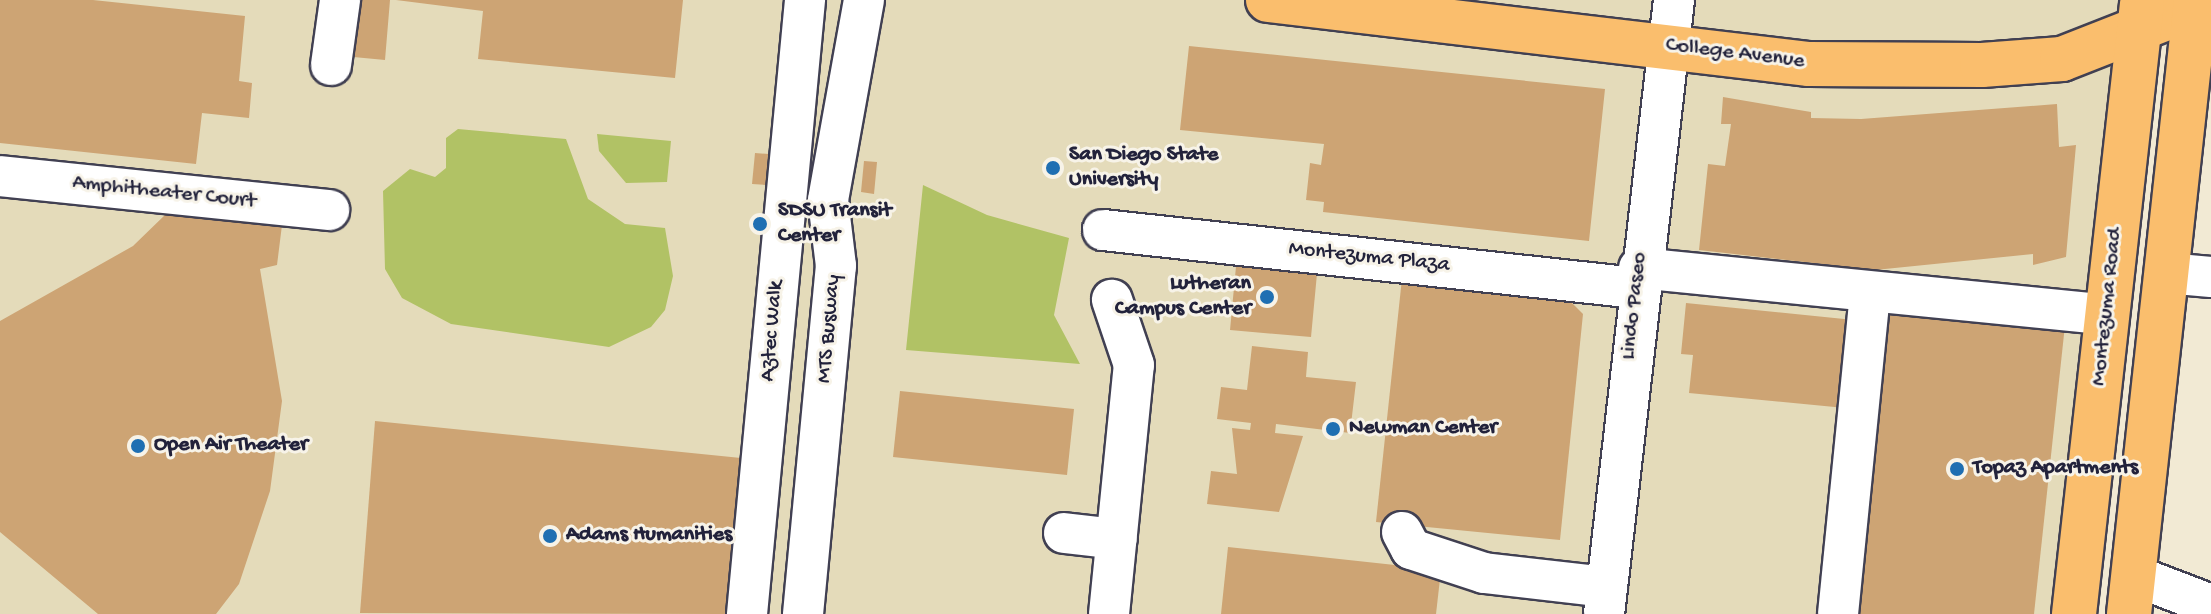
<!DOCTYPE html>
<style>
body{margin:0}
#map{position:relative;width:2211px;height:614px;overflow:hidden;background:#f2ead4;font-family:"Gochi Hand",sans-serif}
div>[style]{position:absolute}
.built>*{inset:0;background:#e4dbba}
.green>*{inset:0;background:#b1c265}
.building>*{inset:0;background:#cda474}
.roads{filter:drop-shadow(2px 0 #414052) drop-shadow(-2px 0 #414052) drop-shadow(0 2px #414052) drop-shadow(0 -2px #414052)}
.minor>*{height:40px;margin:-20px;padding:0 20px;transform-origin:20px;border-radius:20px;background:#fff}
.major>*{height:44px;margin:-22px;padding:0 22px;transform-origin:22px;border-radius:22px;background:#fabe6d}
.dots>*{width:22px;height:22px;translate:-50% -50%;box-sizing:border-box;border:4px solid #f7f3e8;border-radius:50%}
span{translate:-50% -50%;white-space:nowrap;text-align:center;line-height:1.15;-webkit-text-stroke:6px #f7f3e8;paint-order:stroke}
.street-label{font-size:22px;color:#22223b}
.poi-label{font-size:22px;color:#22223b;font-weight:700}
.left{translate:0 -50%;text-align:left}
.right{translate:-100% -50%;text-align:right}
</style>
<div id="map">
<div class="built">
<div style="clip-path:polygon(0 0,2129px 0,2055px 614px,0 614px)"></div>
</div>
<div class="green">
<div style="clip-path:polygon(458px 129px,566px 139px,588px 199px,625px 224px,665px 228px,673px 276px,665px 310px,651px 327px,609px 347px,451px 324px,402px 298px,385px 269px,383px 191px,410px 169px,435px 177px,446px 168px,446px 138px)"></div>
<div style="clip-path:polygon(597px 134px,671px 141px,667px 182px,626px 183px,599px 151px)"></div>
<div style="clip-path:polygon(923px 185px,987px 215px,1069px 238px,1054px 315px,1080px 364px,906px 350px)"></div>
</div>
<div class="building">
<div style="clip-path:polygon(0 0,93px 0,245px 16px,239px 81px,252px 83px,249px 118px,202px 113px,196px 164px,0 143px)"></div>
<div style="clip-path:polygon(328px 0,390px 0,385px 60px,322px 54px)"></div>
<div style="clip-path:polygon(396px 0,683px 0,675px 78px,478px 59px,483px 11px)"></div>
<div style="clip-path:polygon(1189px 46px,1605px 89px,1589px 241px,1323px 212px,1324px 202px,1306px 200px,1310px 163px,1321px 165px,1324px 144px,1180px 130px)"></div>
<div style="clip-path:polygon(1723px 97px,1811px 112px,1811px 118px,1861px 119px,2057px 104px,2059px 147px,2076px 145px,2066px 257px,2033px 265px,2033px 254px,1875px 270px,1699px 250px,1708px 164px,1725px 166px,1731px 124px,1721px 124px)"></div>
<div style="clip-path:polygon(755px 153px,769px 154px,766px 185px,752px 184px)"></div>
<div style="clip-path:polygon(864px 161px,877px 162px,874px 194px,861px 192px)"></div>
<div style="clip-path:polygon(167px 213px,282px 225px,277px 265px,260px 269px,282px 401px,270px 491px,239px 584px,216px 614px,98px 614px,0 532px,0 321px,133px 246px)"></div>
<div style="clip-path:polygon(1237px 256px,1318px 263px,1311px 337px,1230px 330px)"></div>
<div style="clip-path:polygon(1403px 269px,1555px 286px,1583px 314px,1560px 540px,1376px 522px)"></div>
<div style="clip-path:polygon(1686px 303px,1854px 320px,1845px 408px,1689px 393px,1693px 355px,1681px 354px)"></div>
<div style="clip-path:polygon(1881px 305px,2065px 325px,2034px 614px,1849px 614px)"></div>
<div style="clip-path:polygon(1252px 346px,1308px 352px,1306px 377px,1356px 382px,1350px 433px,1276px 424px,1275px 433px,1303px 436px,1279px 512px,1207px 504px,1211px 471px,1237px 474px,1232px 428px,1250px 430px,1251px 423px,1217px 419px,1221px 387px,1247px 390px)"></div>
<div style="clip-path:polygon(900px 391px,1074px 409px,1067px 475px,893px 457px)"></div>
<div style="clip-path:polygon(375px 421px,741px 458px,725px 614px,360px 613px)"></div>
<div style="clip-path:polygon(1228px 547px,1441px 570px,1436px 614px,1221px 614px)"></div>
</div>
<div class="roads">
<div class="minor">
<div style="left:331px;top:65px;width:66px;rotate:-82.1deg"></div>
<div style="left:0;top:176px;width:331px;rotate:5.9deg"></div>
<div style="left:1103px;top:230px;width:536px;rotate:6.21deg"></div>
<div style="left:1639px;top:268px;width:470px;rotate:5.7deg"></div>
<div style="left:2166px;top:273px;width:45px;rotate:5.1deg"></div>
<div style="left:1402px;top:532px;width:19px;rotate:62deg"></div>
<div style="left:1411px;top:549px;width:77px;rotate:18.2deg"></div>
<div style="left:1484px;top:573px;width:124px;rotate:6.5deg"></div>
<div style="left:1064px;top:533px;width:53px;rotate:6.5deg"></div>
<div style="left:2133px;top:575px;width:84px;rotate:21deg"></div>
<div style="left:747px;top:614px;width:617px;rotate:-84.6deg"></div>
<div style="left:803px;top:614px;width:350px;rotate:-84.6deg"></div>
<div style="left:836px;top:266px;width:66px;rotate:-96.9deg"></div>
<div style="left:828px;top:200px;width:203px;rotate:-79.8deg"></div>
<div style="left:1109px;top:614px;width:250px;rotate:-84.3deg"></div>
<div style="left:1134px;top:365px;width:69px;rotate:-108.7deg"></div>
<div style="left:1604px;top:614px;width:618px;rotate:-83.5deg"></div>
<div style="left:1838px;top:614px;width:323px;rotate:-84.3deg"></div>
</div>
<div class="major">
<div style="left:1268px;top:0;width:545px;rotate:6.75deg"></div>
<div style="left:1809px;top:64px;width:173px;rotate:0.3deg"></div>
<div style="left:1982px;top:65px;width:80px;rotate:-4.3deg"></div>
<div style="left:2062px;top:59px;width:143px;rotate:-21.4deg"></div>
<div style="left:2074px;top:614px;width:614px;rotate:-83.64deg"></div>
<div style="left:2129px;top:614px;width:618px;rotate:-83.77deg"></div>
</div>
</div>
<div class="dots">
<div style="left:1053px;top:168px;background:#1f6fb2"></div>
<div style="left:760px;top:224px;background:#1f6fb2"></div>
<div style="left:1267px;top:297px;background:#1f6fb2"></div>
<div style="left:1333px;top:429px;background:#1f6fb2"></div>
<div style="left:138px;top:446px;background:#1f6fb2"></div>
<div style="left:1957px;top:469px;background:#1f6fb2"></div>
<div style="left:550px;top:536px;background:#1f6fb2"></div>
</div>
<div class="street-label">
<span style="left:1735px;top:54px;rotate:7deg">College Avenue</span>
<span style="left:164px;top:193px;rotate:6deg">Amphitheater Court</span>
<span style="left:1369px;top:258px;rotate:6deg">Montezuma Plaza</span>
<span style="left:1635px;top:306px;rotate:-84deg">Lindo Paseo</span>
<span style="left:2108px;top:307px;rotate:-84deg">Montezuma Road</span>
<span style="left:830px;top:329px;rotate:-85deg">MTS Busway</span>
<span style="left:773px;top:331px;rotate:-85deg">Aztec Walk</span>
</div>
<div class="poi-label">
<span class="left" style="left:1069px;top:168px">San Diego State<br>University</span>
<span class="left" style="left:778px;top:224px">SDSU Transit<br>Center</span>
<span class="right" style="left:1251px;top:297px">Lutheran<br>Campus Center</span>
<span class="left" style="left:1349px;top:429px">Newman Center</span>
<span class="left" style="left:154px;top:446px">Open Air Theater</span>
<span class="left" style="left:1973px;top:469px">Topaz Apartments</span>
<span class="left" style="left:566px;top:536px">Adams Humanities</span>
</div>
</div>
